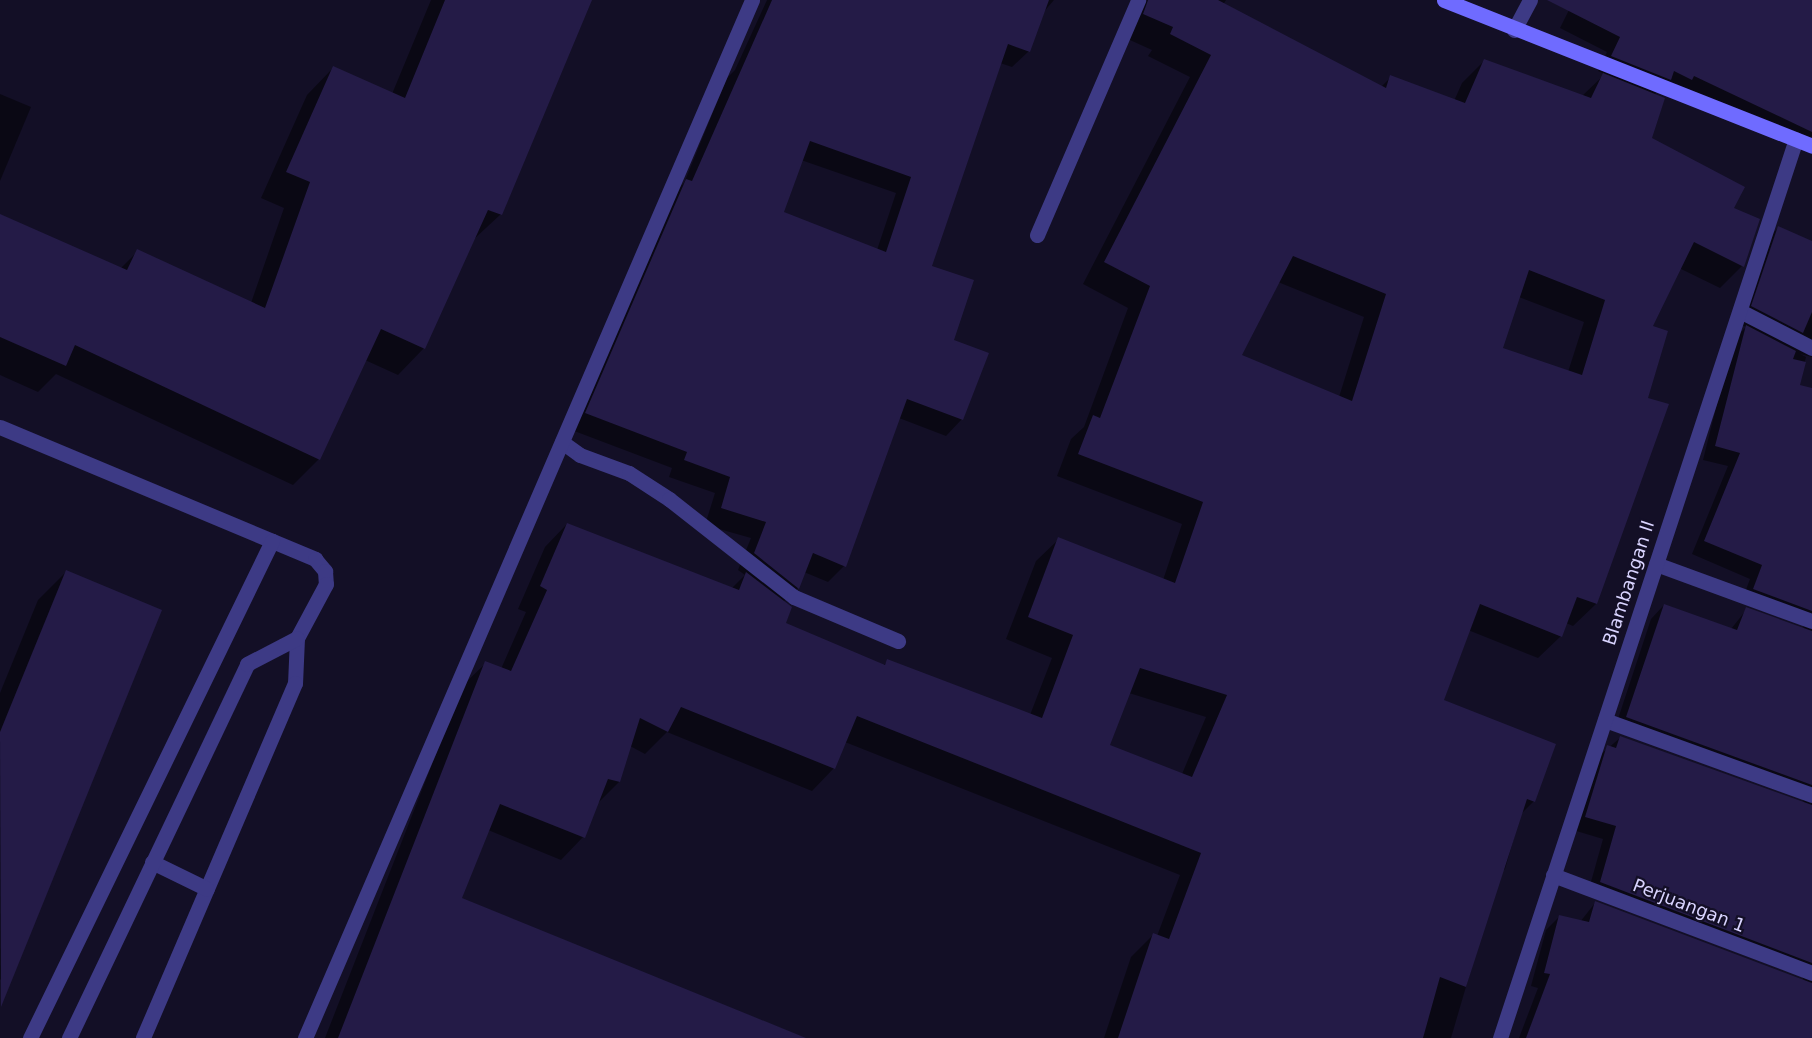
<!DOCTYPE html>
<style>
body{margin:0}
#map{position:relative;width:1812px;height:1038px;overflow:hidden;background:#130f26;font-family:"DejaVu Sans",sans-serif}
div>[style]{position:absolute}
.shadow>*{inset:0;background:#0007}
.building>*{inset:0;background:#241b47}
.lane>*{height:15px;margin:-7.5px;padding:0 7.5px;transform-origin:7.5px;border-radius:7.5px;background:#3d3a85}
.street>*{height:15px;margin:-7.5px;padding:0 7.5px;transform-origin:7.5px;border-radius:7.5px;background:#3d3a85}
.secondary>*{height:15px;margin:-7.5px;padding:0 7.5px;transform-origin:7.5px;border-radius:7.5px;background:#6f6bff}
span{translate:-50% -50%;white-space:nowrap;text-align:center;line-height:1.15;-webkit-text-stroke:4.5px #130f26;paint-order:stroke}
.street-label{font-size:18px;color:#d9d4ff}
</style>
<div id="map">
<div class="shadow">
<div style="clip-path:polygon(431px 0,590px 0,501px 214px,473px 240px,424px 348px,398px 375px,365px 360px,319px 459px,293px 485px,56px 374px,38px 392px,0 375px,0 215px,120px 269px,138px 251px,251px 303px,284px 208px,261px 198px,307px 95px,333px 68px,392px 94px)"></div>
<div style="clip-path:polygon(evenodd,767px 0,1054px 0,1042px 14px,1029px 51px,1012px 67px,1000px 63px,930px 267px,952px 341px,962px 419px,946px 436px,899px 418px,844px 566px,828px 582px,804px 572px,798px 588px,783px 602px,784px 624px,883px 666px,888px 661px,1030px 715px,1052px 658px,1006px 639px,1036px 561px,1059px 539px,1163px 580px,1182px 524px,1057px 476px,1071px 439px,1084px 427px,1128px 308px,1083px 284px,1190px 77px,1148px 56px,1152px 50px,1121px 36px,1136px 0,1226px 0,1223px 5px,1381px 87px,1391px 77px,1454px 101px,1462px 83px,1484px 61px,1582px 96px,1605px 74px,1598px 71px,1607px 52px,1560px 28px,1574px 0,1812px 0,1812px 136px,1799px 149px,1662px 87px,1654px 95px,1650px 138px,1732px 209px,1742px 266px,1720px 288px,1679px 268px,1650px 327px,1646px 399px,1667px 405px,1596px 604px,1573px 626px,1566px 623px,1561px 636px,1538px 658px,1468px 630px,1442px 701px,1534px 801px,1521px 814px,1505px 869px,1499px 874px,1451px 1038px,1104px 1038px,1131px 957px,1153px 935px,1157px 936px,1180px 875px,845px 742px,834px 768px,812px 791px,667px 732px,645px 754px,630px 746px,619px 782px,597px 804px,583px 837px,561px 860px,488px 830px,460px 899px,805px 1038px,325px 1038px,463px 685px,486px 663px,501px 669px,526px 612px,518px 609px,545px 547px,567px 524px,732px 588px,745px 575px,738px 570px,751px 538px,705px 525px,715px 493px,669px 477px,672px 468px,569px 429px,670px 197px,684px 183px,727px 78px,735px 70px,767px 0,801px 160px,896px 193px,877px 250px,782px 213px,801px 160px,767px 0,1278px 282px,1364px 317px,1339px 397px,1240px 356px,1278px 282px,767px 0,1519px 297px,1584px 322px,1568px 372px,1501px 349px,1519px 297px,767px 0,1129px 693px,1206px 717px,1182px 774px,1108px 746px,1129px 693px)"></div>
<div style="clip-path:polygon(0 94px,31px 107px,0 181px)"></div>
<div style="clip-path:polygon(1778px 228px,1812px 243px,1812px 357px,1800px 354px,1806px 357px,1778px 467px,1812px 479px,1812px 1038px,1519px 1038px,1538px 988px,1531px 986px,1546px 930px,1560px 916px,1580px 922px,1595px 903px,1805px 982px,1802px 977px,1587px 896px,1603px 839px,1573px 830px,1594px 760px,1620px 738px,1805px 804px,1802px 799px,1614px 731px,1651px 619px,1664px 605px,1731px 629px,1747px 609px,1805px 630px,1802px 625px,1741px 603px,1750px 579px,1692px 554px,1728px 466px,1703px 460px,1733px 340px,1746px 327px,1736px 322px,1762px 244px)"></div>
<div style="clip-path:polygon(66px 572px,18px 961px,0 980px,0 693px,38px 600px)"></div>
</div>
<div class="building">
<div style="clip-path:polygon(445px 0,592px 0,502px 215px,488px 210px,425px 349px,381px 329px,320px 460px,75px 345px,66px 366px,0 337px,0 214px,127px 270px,137px 249px,265px 308px,310px 182px,286px 172px,333px 66px,405px 98px)"></div>
<div style="clip-path:polygon(evenodd,772px 0,1049px 0,1030px 52px,1008px 44px,932px 266px,974px 280px,954px 340px,989px 353px,963px 420px,907px 399px,846px 567px,813px 553px,799px 589px,754px 553px,766px 522px,721px 508px,730px 477px,684px 460px,687px 452px,585px 413px,686px 179px,692px 181px,772px 0,810px 141px,911px 177px,886px 252px,784px 212px,810px 141px)"></div>
<div style="clip-path:polygon(evenodd,1148px 0,1218px 0,1386px 88px,1390px 75px,1465px 103px,1484px 59px,1591px 98px,1603px 73px,1665px 98px,1652px 138px,1745px 187px,1734px 208px,1760px 219px,1744px 267px,1694px 242px,1653px 326px,1668px 331px,1648px 398px,1669px 404px,1597px 604px,1577px 597px,1562px 637px,1480px 604px,1444px 700px,1556px 744px,1535px 802px,1527px 799px,1466px 987px,1440px 977px,1423px 1038px,1118px 1038px,1153px 933px,1169px 939px,1201px 853px,857px 716px,835px 769px,681px 707px,668px 732px,640px 718px,620px 782px,608px 779px,585px 838px,500px 804px,462px 898px,806px 1038px,338px 1038px,485px 661px,511px 671px,547px 590px,540px 586px,567px 523px,739px 590px,746px 572px,792px 607px,786px 623px,885px 665px,887px 659px,1042px 718px,1073px 635px,1028px 617px,1058px 537px,1175px 583px,1203px 502px,1078px 454px,1093px 415px,1100px 418px,1150px 286px,1104px 262px,1211px 55px,1170px 34px,1173px 27px,1143px 14px,1148px 0,1293px 256px,1386px 294px,1352px 401px,1242px 355px,1293px 256px,1148px 0,1529px 270px,1605px 300px,1582px 375px,1503px 348px,1529px 270px,1148px 0,1140px 668px,1227px 695px,1192px 777px,1110px 745px,1140px 668px)"></div>
<div style="clip-path:polygon(1547px 0,1812px 0,1812px 132px,1694px 76px,1692px 80px,1674px 71px,1671px 80px,1611px 56px,1620px 37px)"></div>
<div style="clip-path:polygon(1778px 226px,1812px 241px,1812px 312px,1803px 333px,1751px 306px)"></div>
<div style="clip-path:polygon(1746px 325px,1796px 351px,1793px 359px,1806px 362px,1800px 385px,1812px 388px,1812px 611px,1753px 589px,1762px 565px,1704px 541px,1740px 453px,1715px 446px)"></div>
<div style="clip-path:polygon(66px 570px,162px 610px,1px 1007px,0 732px)"></div>
<div style="clip-path:polygon(1664px 604px,1737px 630px,1746px 607px,1812px 631px,1812px 785px,1626px 717px)"></div>
<div style="clip-path:polygon(1620px 736px,1812px 805px,1812px 963px,1600px 882px,1616px 826px,1585px 817px,1607px 745px,1616px 748px)"></div>
<div style="clip-path:polygon(1595px 901px,1812px 983px,1812px 1038px,1526px 1038px,1550px 974px,1544px 973px,1559px 915px,1589px 922px)"></div>
</div>
<div class="lane">
<div style="left:1037px;top:235px;width:256px;rotate:-66.7deg"></div>
<div style="left:0;top:427px;width:342px;rotate:22.7deg"></div>
<div style="left:315px;top:559px;width:16px;rotate:50deg"></div>
<div style="left:325px;top:571px;width:13px;rotate:86deg"></div>
<div style="left:326px;top:584px;width:61px;rotate:118.2deg"></div>
<div style="left:297px;top:638px;width:45px;rotate:92.5deg"></div>
<div style="left:295px;top:683px;width:386px;rotate:113.2deg"></div>
<div style="left:562px;top:442px;width:22px;rotate:36deg"></div>
<div style="left:580px;top:455px;width:52px;rotate:20.2deg"></div>
<div style="left:629px;top:473px;width:48px;rotate:33deg"></div>
<div style="left:669px;top:499px;width:159px;rotate:38.1deg"></div>
<div style="left:794px;top:597px;width:113px;rotate:22.9deg"></div>
<div style="left:152px;top:862px;width:61px;rotate:26.1deg"></div>
<div style="left:30px;top:1038px;width:553px;rotate:-64.04deg"></div>
<div style="left:69px;top:1038px;width:414px;rotate:-64.5deg"></div>
<div style="left:247px;top:664px;width:56px;rotate:-27.5deg"></div>
</div>
<div class="street">
<div style="left:1514px;top:30px;width:34px;rotate:-62deg"></div>
<div style="left:1740px;top:311px;width:81px;rotate:27.2deg"></div>
<div style="left:1656px;top:564px;width:166px;rotate:20.1deg"></div>
<div style="left:1605px;top:720px;width:220px;rotate:19.9deg"></div>
<div style="left:1553px;top:875px;width:277px;rotate:20.7deg"></div>
<div style="left:305px;top:1038px;width:1130px;rotate:-66.7deg"></div>
<div style="left:1500px;top:1038px;width:946px;rotate:-71.78deg"></div>
</div>
<div class="secondary">
<div style="left:1444px;top:0;width:396px;rotate:21.6deg"></div>
</div>
<div class="street-label">
<span style="left:1629px;top:583px;rotate:-72deg">Blambangan II</span>
<span style="left:1689px;top:906px;rotate:21deg">Perjuangan 1</span>
</div>
</div>
